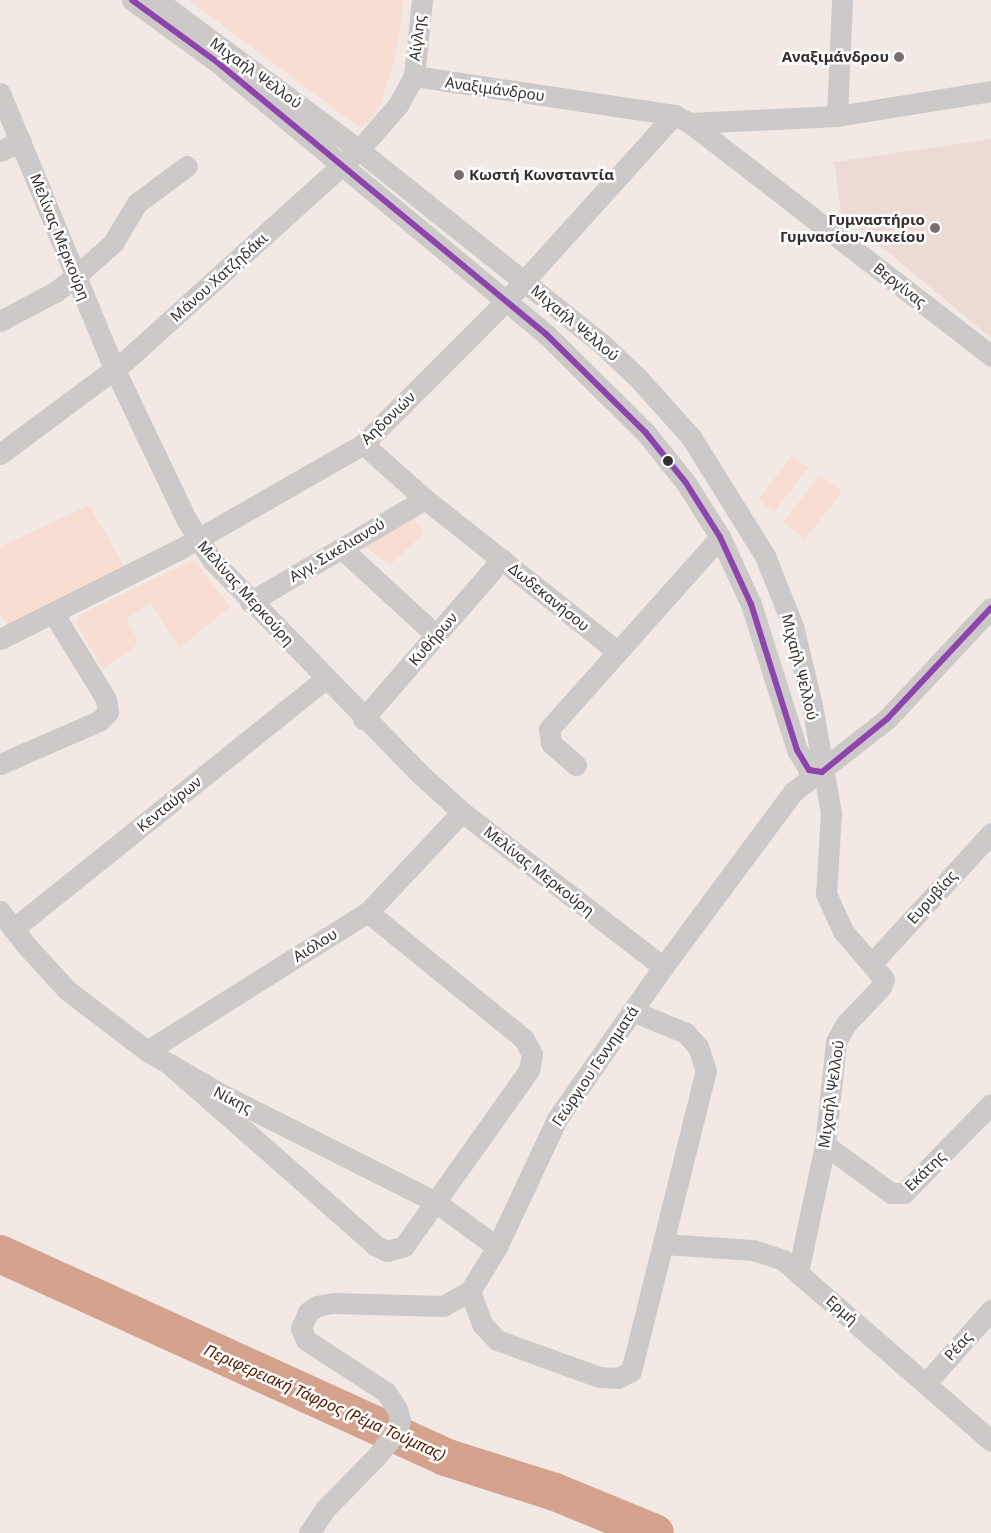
<!DOCTYPE html>
<meta charset="utf-8">
<style>
body{margin:0}
#map{position:relative;width:991px;height:1533px;overflow:hidden;background:#f2e9e5;font-family:"Noto Sans",sans-serif}
div>[style]{position:absolute}
.built>*{inset:0;background:#ecdbd5}
.green>*{inset:0;background:#f7ddd2}
.river>*{height:38px;margin:-19px;padding:0 19px;transform-origin:19px;border-radius:19px;background:#d5a28e}
.minor>*{height:21px;margin:-10.5px;padding:0 10.5px;transform-origin:10.5px;border-radius:10.5px;background:#ccc9c8}
.bus-1>*{height:6px;margin:-3px;padding:0 3px;transform-origin:3px;border-radius:3px;background:#8e44ad}
.dots>*{width:14px;height:14px;translate:-50% -50%;box-sizing:border-box;border:2px solid #fff;border-radius:50%}
span{translate:-50% -50%;white-space:nowrap;text-align:center;line-height:1.15;-webkit-text-stroke:5px #fff;paint-order:stroke}
.street-label{font-size:15px;color:#342e2c}
.poi-label{font-size:15px;color:#342e2c;font-weight:700}
.right{translate:-100% -50%;text-align:right}
.left{translate:0 -50%;text-align:left}
.water-label{font-size:16px;color:#591a00;font-style:italic}
</style>
<div id="map">
<div class="built">
<div style="clip-path:polygon(991px 139px,991px 338px,841px 213px,834px 162px)"></div>
</div>
<div class="green">
<div style="clip-path:polygon(189px 0,404px 0,394px 62px,381px 103px,371px 121px,359px 127px)"></div>
<div style="clip-path:polygon(792px 456px,808px 468px,774px 512px,758px 499px)"></div>
<div style="clip-path:polygon(820px 475px,842px 492px,805px 539px,783px 522px)"></div>
<div style="clip-path:polygon(89px 505px,126px 569px,7px 626px,0 613px,0 547px)"></div>
<div style="clip-path:polygon(409px 512px,424px 533px,390px 565px,358px 541px)"></div>
<div style="clip-path:polygon(194px 560px,230px 607px,179px 648px,150px 603px,126px 620px,138px 640px,133px 649px,102px 668px,76px 623px,81px 614px)"></div>
</div>
<div class="river">
<div style="left:0;top:1254px;width:489px;rotate:24.5deg"></div>
<div style="left:445px;top:1457px;width:115px;rotate:17.7deg"></div>
<div style="left:555px;top:1492px;width:108px;rotate:22.3deg"></div>
</div>
<div class="minor">
<div style="left:132px;top:0;width:105px;rotate:36.1deg"></div>
<div style="left:217px;top:62px;width:427px;rotate:39.6deg"></div>
<div style="left:546px;top:334px;width:141px;rotate:44.7deg"></div>
<div style="left:646px;top:433px;width:64px;rotate:51.3deg"></div>
<div style="left:686px;top:483px;width:64px;rotate:57.8deg"></div>
<div style="left:720px;top:537px;width:74px;rotate:65.2deg"></div>
<div style="left:751px;top:604px;width:153px;rotate:72.5deg"></div>
<div style="left:797px;top:750px;width:23px;rotate:59deg"></div>
<div style="left:809px;top:770px;width:13px;rotate:9deg"></div>
<div style="left:157px;top:0;width:252px;rotate:36.6deg"></div>
<div style="left:359px;top:150px;width:310px;rotate:38.6deg"></div>
<div style="left:601px;top:343px;width:51px;rotate:43.4deg"></div>
<div style="left:638px;top:378px;width:79px;rotate:48.1deg"></div>
<div style="left:691px;top:437px;width:140px;rotate:58.1deg"></div>
<div style="left:765px;top:556px;width:75px;rotate:68.2deg"></div>
<div style="left:793px;top:626px;width:81px;rotate:76.5deg"></div>
<div style="left:812px;top:705px;width:110px;rotate:80deg"></div>
<div style="left:831px;top:813px;width:81px;rotate:93.5deg"></div>
<div style="left:826px;top:894px;width:41px;rotate:65.3deg"></div>
<div style="left:843px;top:931px;width:63px;rotate:49.5deg"></div>
<div style="left:884px;top:979px;width:9px;rotate:111deg"></div>
<div style="left:881px;top:987px;width:52px;rotate:133.5deg"></div>
<div style="left:845px;top:1025px;width:19px;rotate:118deg"></div>
<div style="left:836px;top:1042px;width:104px;rotate:96.1deg"></div>
<div style="left:825px;top:1145px;width:130px;rotate:102deg"></div>
<div style="left:414px;top:76px;width:263px;rotate:8.5deg"></div>
<div style="left:674px;top:115px;width:18px;rotate:27deg"></div>
<div style="left:690px;top:123px;width:147px;rotate:-2.7deg"></div>
<div style="left:837px;top:116px;width:156px;rotate:-9.2deg"></div>
<div style="left:414px;top:76px;width:76px;rotate:-84deg"></div>
<div style="left:0;top:93px;width:300px;rotate:67.5deg"></div>
<div style="left:115px;top:370px;width:165px;rotate:64.5deg"></div>
<div style="left:186px;top:519px;width:49px;rotate:57.6deg"></div>
<div style="left:212px;top:560px;width:296px;rotate:45.8deg"></div>
<div style="left:418px;top:772px;width:59px;rotate:42.3deg"></div>
<div style="left:462px;top:812px;width:254px;rotate:37.6deg"></div>
<div style="left:837px;top:116px;width:116px;rotate:-87.5deg"></div>
<div style="left:690px;top:123px;width:381px;rotate:37.7deg"></div>
<div style="left:0;top:151px;width:23px;rotate:-25deg"></div>
<div style="left:0;top:321px;width:62px;rotate:-27.8deg"></div>
<div style="left:55px;top:292px;width:26px;rotate:-37deg"></div>
<div style="left:76px;top:276px;width:50px;rotate:-41.7deg"></div>
<div style="left:113px;top:243px;width:47px;rotate:-59deg"></div>
<div style="left:137px;top:203px;width:62px;rotate:-36.5deg"></div>
<div style="left:363px;top:444px;width:83px;rotate:41.6deg"></div>
<div style="left:425px;top:499px;width:245px;rotate:38.4deg"></div>
<div style="left:0;top:454px;width:154px;rotate:-36.6deg"></div>
<div style="left:124px;top:362px;width:316px;rotate:-42.1deg"></div>
<div style="left:359px;top:150px;width:60px;rotate:-49.1deg"></div>
<div style="left:398px;top:105px;width:33px;rotate:-61deg"></div>
<div style="left:341px;top:548px;width:129px;rotate:42.5deg"></div>
<div style="left:250px;top:602px;width:203px;rotate:-30.5deg"></div>
<div style="left:0;top:639px;width:201px;rotate:-26.6deg"></div>
<div style="left:180px;top:549px;width:211px;rotate:-29.8deg"></div>
<div style="left:363px;top:444px;width:202px;rotate:-45deg"></div>
<div style="left:506px;top:301px;width:251px;rotate:-47.9deg"></div>
<div style="left:363px;top:719px;width:212px;rotate:-49deg"></div>
<div style="left:0;top:764px;width:108px;rotate:-23.5deg"></div>
<div style="left:99px;top:721px;width:13px;rotate:-45deg"></div>
<div style="left:108px;top:712px;width:13px;rotate:-99deg"></div>
<div style="left:106px;top:699px;width:101px;rotate:-121.6deg"></div>
<div style="left:576px;top:765px;width:33px;rotate:-139deg"></div>
<div style="left:551px;top:743px;width:14px;rotate:-98deg"></div>
<div style="left:549px;top:729px;width:257px;rotate:-48.3deg"></div>
<div style="left:0;top:911px;width:41px;rotate:52.9deg"></div>
<div style="left:25px;top:944px;width:62px;rotate:47.6deg"></div>
<div style="left:67px;top:990px;width:101px;rotate:37.3deg"></div>
<div style="left:147px;top:1051px;width:90px;rotate:30deg"></div>
<div style="left:225px;top:1096px;width:234px;rotate:26.7deg"></div>
<div style="left:434px;top:1201px;width:78px;rotate:36.1deg"></div>
<div style="left:13px;top:929px;width:400px;rotate:-38.7deg"></div>
<div style="left:873px;top:962px;width:175px;rotate:-47.5deg"></div>
<div style="left:147px;top:1051px;width:261px;rotate:-32.2deg"></div>
<div style="left:368px;top:912px;width:137px;rotate:-46.8deg"></div>
<div style="left:168px;top:1063px;width:277px;rotate:41.3deg"></div>
<div style="left:376px;top:1246px;width:12px;rotate:24deg"></div>
<div style="left:387px;top:1251px;width:18px;rotate:-16deg"></div>
<div style="left:404px;top:1246px;width:216px;rotate:-54.6deg"></div>
<div style="left:529px;top:1070px;width:16px;rotate:-79deg"></div>
<div style="left:532px;top:1054px;width:17px;rotate:-118deg"></div>
<div style="left:524px;top:1039px;width:201px;rotate:-140.9deg"></div>
<div style="left:825px;top:1145px;width:82px;rotate:36deg"></div>
<div style="left:891px;top:1193px;width:13px"></div>
<div style="left:904px;top:1193px;width:124px;rotate:-45.7deg"></div>
<div style="left:664px;top:1244px;width:89px;rotate:3.9deg"></div>
<div style="left:753px;top:1250px;width:32px;rotate:18deg"></div>
<div style="left:783px;top:1260px;width:276px;rotate:41deg"></div>
<div style="left:470px;top:1291px;width:35px;rotate:70deg"></div>
<div style="left:482px;top:1324px;width:22px;rotate:47deg"></div>
<div style="left:497px;top:1340px;width:109px;rotate:19.9deg"></div>
<div style="left:599px;top:1377px;width:19px;rotate:3deg"></div>
<div style="left:618px;top:1378px;width:15px;rotate:-28deg"></div>
<div style="left:631px;top:1371px;width:309px;rotate:-76deg"></div>
<div style="left:706px;top:1071px;width:25px;rotate:-108deg"></div>
<div style="left:698px;top:1047px;width:18px;rotate:-131deg"></div>
<div style="left:686px;top:1033px;width:58px;rotate:-157.8deg"></div>
<div style="left:926px;top:1383px;width:98px;rotate:-48.3deg"></div>
<div style="left:309px;top:1533px;width:30px;rotate:-56deg"></div>
<div style="left:326px;top:1508px;width:71px;rotate:-45.6deg"></div>
<div style="left:376px;top:1457px;width:32px;rotate:-51deg"></div>
<div style="left:396px;top:1432px;width:12px;rotate:-70deg"></div>
<div style="left:400px;top:1421px;width:12px;rotate:-104deg"></div>
<div style="left:397px;top:1409px;width:20px;rotate:-123deg"></div>
<div style="left:386px;top:1392px;width:95px;rotate:-147deg"></div>
<div style="left:306px;top:1340px;width:13px;rotate:-113deg"></div>
<div style="left:301px;top:1328px;width:17px;rotate:-66deg"></div>
<div style="left:308px;top:1312px;width:11px;rotate:-34deg"></div>
<div style="left:317px;top:1306px;width:16px;rotate:-11deg"></div>
<div style="left:333px;top:1303px;width:110px;rotate:1.6deg"></div>
<div style="left:443px;top:1306px;width:31px;rotate:-29deg"></div>
<div style="left:470px;top:1291px;width:52px;rotate:-58.5deg"></div>
<div style="left:497px;top:1247px;width:141px;rotate:-64.9deg"></div>
<div style="left:557px;top:1119px;width:185px;rotate:-55.1deg"></div>
<div style="left:663px;top:967px;width:218px;rotate:-53.4deg"></div>
<div style="left:793px;top:792px;width:119px;rotate:-37.8deg"></div>
<div style="left:887px;top:719px;width:152px;rotate:-46.9deg"></div>
</div>
<div class="bus-1">
<div style="left:132px;top:0;width:105px;rotate:36.1deg"></div>
<div style="left:217px;top:62px;width:427px;rotate:39.6deg"></div>
<div style="left:546px;top:334px;width:141px;rotate:44.7deg"></div>
<div style="left:646px;top:433px;width:64px;rotate:51.3deg"></div>
<div style="left:686px;top:483px;width:64px;rotate:57.8deg"></div>
<div style="left:720px;top:537px;width:74px;rotate:65.2deg"></div>
<div style="left:751px;top:604px;width:153px;rotate:72.5deg"></div>
<div style="left:797px;top:750px;width:23px;rotate:59deg"></div>
<div style="left:809px;top:770px;width:13px;rotate:9deg"></div>
<div style="left:822px;top:772px;width:84px;rotate:-39.2deg"></div>
<div style="left:887px;top:719px;width:152px;rotate:-46.9deg"></div>
</div>
<div class="dots">
<div style="left:899px;top:57px;background:#766f6d"></div>
<div style="left:459px;top:175px;background:#766f6d"></div>
<div style="left:935px;top:228px;background:#766f6d"></div>
<div style="left:668px;top:461px;background:#342e2c"></div>
</div>
<div class="street-label">
<span style="left:417px;top:38px;rotate:-83deg">Αίγλης</span>
<span style="left:256px;top:73px;rotate:36deg">Μιχαήλ Ψελλού</span>
<span style="left:495px;top:89px;rotate:8deg">Αναξιμάνδρου</span>
<span style="left:60px;top:237px;rotate:68deg">Μελίνας Μερκούρη</span>
<span style="left:219px;top:277px;rotate:-42deg">Μάνου Χατζηδάκι</span>
<span style="left:900px;top:285px;rotate:38deg">Βεργίνας</span>
<span style="left:575px;top:323px;rotate:40deg">Μιχαήλ Ψελλού</span>
<span style="left:388px;top:418px;rotate:-44deg">Αηδονιών</span>
<span style="left:337px;top:550px;rotate:-31deg">Αγγ. Σικελιανού</span>
<span style="left:246px;top:593px;rotate:48deg">Μελίνας Μερκούρη</span>
<span style="left:549px;top:597px;rotate:39deg">Δωδεκανήσου</span>
<span style="left:433px;top:639px;rotate:-49deg">Κυθήρων</span>
<span style="left:800px;top:667px;rotate:76deg">Μιχαήλ Ψελλού</span>
<span style="left:169px;top:804px;rotate:-39deg">Κενταύρων</span>
<span style="left:539px;top:871px;rotate:38deg">Μελίνας Μερκούρη</span>
<span style="left:932px;top:897px;rotate:-48deg">Ευρυβίας</span>
<span style="left:315px;top:945px;rotate:-32deg">Αιόλου</span>
<span style="left:595px;top:1066px;rotate:-56deg">Γεώργιου Γεννηματά</span>
<span style="left:831px;top:1094px;rotate:-82deg">Μιχαήλ Ψελλού</span>
<span style="left:233px;top:1100px;rotate:27deg">Νίκης</span>
<span style="left:925px;top:1171px;rotate:-44deg">Εκάτης</span>
<span style="left:842px;top:1310px;rotate:41deg">Ερμή</span>
<span style="left:958px;top:1346px;rotate:-48deg">Ρέας</span>
</div>
<div class="poi-label">
<span class="right" style="left:889px;top:57px">Αναξιμάνδρου</span>
<span class="left" style="left:469px;top:175px">Κωστή Κωνσταντία</span>
<span class="right" style="left:925px;top:228px">Γυμναστήριο<br>Γυμνασίου-Λυκείου</span>
</div>
<div class="water-label">
<span style="left:325px;top:1402px;rotate:24deg">Περιφερειακή Τάφρος (Ρέμα Τούμπας)</span>
</div>
</div>
